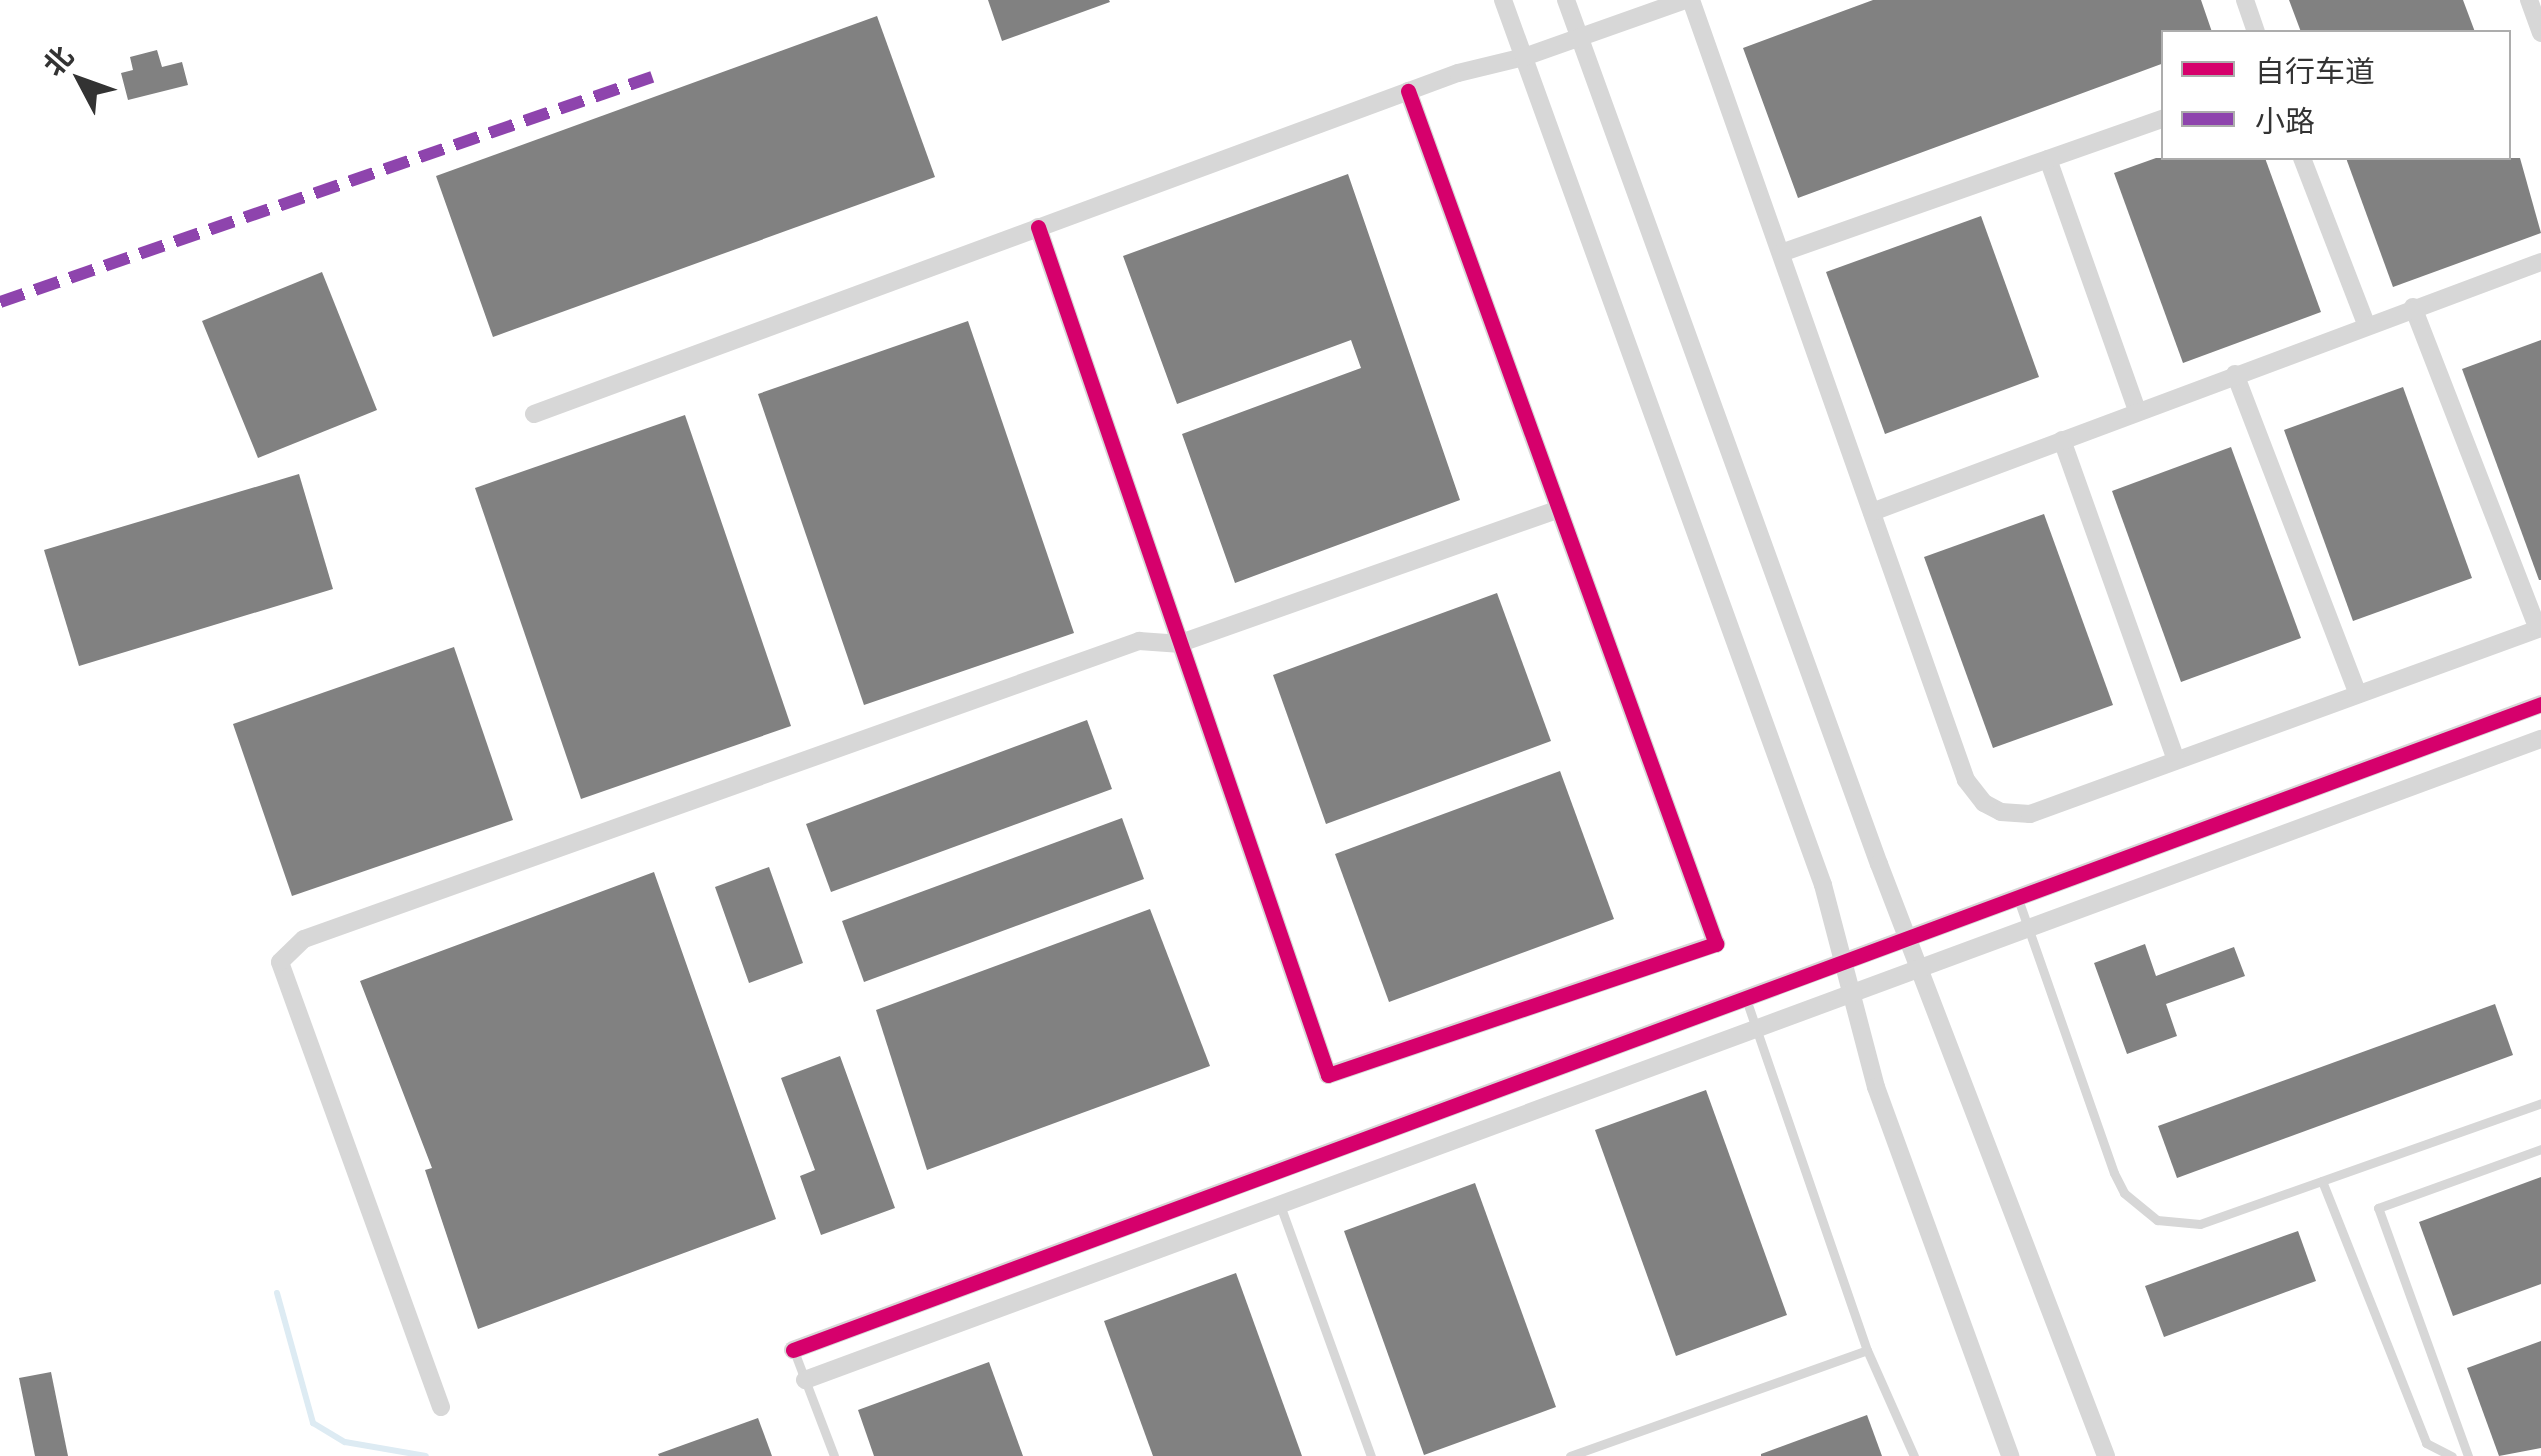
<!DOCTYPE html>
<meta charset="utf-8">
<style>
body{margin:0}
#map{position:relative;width:2541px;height:1456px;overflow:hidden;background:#fff;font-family:Commissioner,"Noto Sans SC",sans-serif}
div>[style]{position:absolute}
.stream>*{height:6px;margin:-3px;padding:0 3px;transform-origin:3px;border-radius:3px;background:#ddebf3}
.building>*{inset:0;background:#818181}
.lane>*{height:9px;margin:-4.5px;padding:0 4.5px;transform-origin:4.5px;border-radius:4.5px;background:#d7d7d7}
.street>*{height:18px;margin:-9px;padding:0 9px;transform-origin:9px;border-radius:9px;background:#d7d7d7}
.quiet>*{height:12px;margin-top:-6px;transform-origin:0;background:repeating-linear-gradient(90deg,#8e44ad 0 25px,transparent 0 37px)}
.cycleway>*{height:15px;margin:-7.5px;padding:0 7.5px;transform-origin:7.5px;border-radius:7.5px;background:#d6006c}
span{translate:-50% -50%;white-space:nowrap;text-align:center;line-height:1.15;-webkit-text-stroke:10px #fff;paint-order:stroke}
.legend{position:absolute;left:2161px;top:30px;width:350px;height:130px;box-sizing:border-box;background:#fff;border:2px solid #adadad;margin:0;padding:12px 18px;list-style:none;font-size:30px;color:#333}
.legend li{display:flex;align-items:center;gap:20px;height:50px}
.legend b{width:50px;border:2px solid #adadad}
.north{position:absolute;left:30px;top:30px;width:100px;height:100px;-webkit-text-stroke:8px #fff;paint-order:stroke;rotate:311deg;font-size:28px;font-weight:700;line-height:40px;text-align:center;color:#333}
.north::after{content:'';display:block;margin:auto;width:35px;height:45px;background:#333;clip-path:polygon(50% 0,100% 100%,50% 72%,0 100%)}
</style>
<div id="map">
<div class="stream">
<div style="left:277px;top:1293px;width:135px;rotate:74.5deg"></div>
<div style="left:313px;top:1423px;width:37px;rotate:31deg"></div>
<div style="left:345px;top:1442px;width:82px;rotate:9.8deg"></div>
</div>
<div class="building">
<div style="clip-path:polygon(988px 0,1109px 0,1110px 2px,1002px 41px)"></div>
<div style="clip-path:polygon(1873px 0,2201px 0,2212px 32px,2164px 32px,2164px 63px,1798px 198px,1743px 48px)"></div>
<div style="clip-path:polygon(2289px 0,2463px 0,2475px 32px,2301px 32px)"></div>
<div style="clip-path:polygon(877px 16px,935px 177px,493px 337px,436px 176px)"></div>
<div style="clip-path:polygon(157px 50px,162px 67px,182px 62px,188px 85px,128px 100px,121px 73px,133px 70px,130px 57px)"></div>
<div style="clip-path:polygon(2156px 158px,2265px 158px,2321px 312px,2183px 363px,2114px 173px)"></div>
<div style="clip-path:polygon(2346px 158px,2520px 158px,2541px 233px,2393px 287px)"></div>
<div style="clip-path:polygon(1348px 174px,1460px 500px,1235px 583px,1182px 434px,1361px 368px,1351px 340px,1177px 404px,1123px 256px)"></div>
<div style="clip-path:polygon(1981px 216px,2039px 377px,1885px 434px,1826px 272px)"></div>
<div style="clip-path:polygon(322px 272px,377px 410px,258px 458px,202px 321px)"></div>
<div style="clip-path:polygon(968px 321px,1074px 633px,864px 705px,758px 394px)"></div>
<div style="clip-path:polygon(2541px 340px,2541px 580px,2539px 580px,2462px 369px)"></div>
<div style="clip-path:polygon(2403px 387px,2472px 578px,2353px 621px,2284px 430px)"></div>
<div style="clip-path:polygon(685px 415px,791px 726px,581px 799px,475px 488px)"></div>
<div style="clip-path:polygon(2231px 447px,2301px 638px,2181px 682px,2112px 491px)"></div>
<div style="clip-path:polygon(299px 474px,333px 589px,79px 666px,44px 550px)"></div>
<div style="clip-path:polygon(2044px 514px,2113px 705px,1993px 748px,1924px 557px)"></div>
<div style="clip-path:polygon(1497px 593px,1551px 741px,1326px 824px,1273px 675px)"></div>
<div style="clip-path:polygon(454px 647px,513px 820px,292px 896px,233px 724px)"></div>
<div style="clip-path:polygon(1087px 720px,1112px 789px,831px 892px,806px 824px)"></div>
<div style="clip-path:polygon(1560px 771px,1614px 919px,1389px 1002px,1335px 854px)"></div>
<div style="clip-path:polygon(1122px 818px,1144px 879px,864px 982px,842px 921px)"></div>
<div style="clip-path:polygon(769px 867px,803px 963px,749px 983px,715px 887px)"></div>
<div style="clip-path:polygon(654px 872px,776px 1219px,478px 1329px,425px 1170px,432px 1168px,360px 981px)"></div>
<div style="clip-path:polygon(1150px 909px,1210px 1066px,927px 1170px,876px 1010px)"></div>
<div style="clip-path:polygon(2145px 944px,2156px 976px,2234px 947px,2245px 976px,2166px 1004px,2177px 1036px,2127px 1054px,2094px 963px)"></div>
<div style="clip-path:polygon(2495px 1004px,2513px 1055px,2177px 1178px,2158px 1126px)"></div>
<div style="clip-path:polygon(840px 1056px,895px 1208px,821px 1235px,800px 1176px,815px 1170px,781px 1078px)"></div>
<div style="clip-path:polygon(1706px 1090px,1787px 1315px,1676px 1356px,1595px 1130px)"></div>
<div style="clip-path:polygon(2541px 1177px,2541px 1284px,2453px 1316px,2419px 1222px)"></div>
<div style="clip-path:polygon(1475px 1183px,1556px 1407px,1424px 1455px,1344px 1231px)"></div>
<div style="clip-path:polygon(2298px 1231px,2316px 1281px,2164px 1337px,2145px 1286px)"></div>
<div style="clip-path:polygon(1236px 1273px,1302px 1456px,1153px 1456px,1104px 1321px)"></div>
<div style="clip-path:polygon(2541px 1341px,2541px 1448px,2499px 1456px,2467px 1368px)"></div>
<div style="clip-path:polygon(989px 1362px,1023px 1456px,874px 1456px,858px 1410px)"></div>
<div style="clip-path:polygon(51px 1372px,68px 1456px,35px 1456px,19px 1378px)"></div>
<div style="clip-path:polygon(1867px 1415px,1882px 1456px,1761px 1456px,1761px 1454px)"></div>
<div style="clip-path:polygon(758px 1418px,772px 1456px,659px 1456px,658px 1454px)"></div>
</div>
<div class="lane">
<div style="left:2017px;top:896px;width:293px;rotate:70.7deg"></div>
<div style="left:2114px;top:1173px;width:22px;rotate:63deg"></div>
<div style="left:2124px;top:1193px;width:43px;rotate:39.3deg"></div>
<div style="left:2157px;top:1220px;width:43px;rotate:5.3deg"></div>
<div style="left:2200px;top:1224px;width:362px;rotate:-19.5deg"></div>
<div style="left:1746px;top:999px;width:371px;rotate:71deg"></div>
<div style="left:1867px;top:1350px;width:116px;rotate:66.1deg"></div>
<div style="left:2322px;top:1181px;width:282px;rotate:68.3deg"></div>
<div style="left:2426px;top:1443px;width:29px;rotate:27deg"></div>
<div style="left:1280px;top:1205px;width:267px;rotate:70.1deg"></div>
<div style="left:794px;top:1351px;width:112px;rotate:69.1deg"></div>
<div style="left:1570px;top:1456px;width:315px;rotate:-19.6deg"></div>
<div style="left:2468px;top:1456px;width:264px;rotate:-109.9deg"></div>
<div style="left:2378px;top:1208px;width:173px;rotate:-19.9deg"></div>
</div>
<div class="street">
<div style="left:1503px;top:0;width:941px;rotate:70.12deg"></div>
<div style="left:1823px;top:885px;width:209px;rotate:75.3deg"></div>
<div style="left:1876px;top:1087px;width:393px;rotate:70deg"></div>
<div style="left:1566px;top:0;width:919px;rotate:70.09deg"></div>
<div style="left:1879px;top:864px;width:634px;rotate:69.02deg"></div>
<div style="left:1691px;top:0;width:827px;rotate:70.58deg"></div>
<div style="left:1966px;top:780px;width:29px;rotate:52deg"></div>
<div style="left:1984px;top:803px;width:19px;rotate:28deg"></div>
<div style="left:2001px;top:812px;width:29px;rotate:4deg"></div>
<div style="left:2030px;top:814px;width:544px;rotate:-20deg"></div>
<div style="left:2245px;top:0;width:34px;rotate:71deg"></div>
<div style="left:2529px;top:0;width:35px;rotate:70deg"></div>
<div style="left:2302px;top:158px;width:178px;rotate:68.9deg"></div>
<div style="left:2048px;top:159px;width:267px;rotate:70.5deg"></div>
<div style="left:1038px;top:227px;width:896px;rotate:71.12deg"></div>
<div style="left:1328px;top:1075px;width:410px;rotate:-18.7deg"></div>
<div style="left:1716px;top:944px;width:907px;rotate:-109.85deg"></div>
<div style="left:1781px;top:253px;width:406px;rotate:-19.4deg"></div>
<div style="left:2413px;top:307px;width:345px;rotate:68.8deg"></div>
<div style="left:2235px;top:374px;width:343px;rotate:69deg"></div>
<div style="left:534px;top:414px;width:985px;rotate:-20.26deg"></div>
<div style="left:1458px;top:73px;width:68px;rotate:-13.6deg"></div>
<div style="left:1524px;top:57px;width:171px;rotate:-19.5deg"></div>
<div style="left:2062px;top:440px;width:340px;rotate:70.4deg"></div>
<div style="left:1872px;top:512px;width:714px;rotate:-20.49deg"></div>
<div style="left:793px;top:1350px;width:1864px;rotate:-20.28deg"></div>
<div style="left:805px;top:1380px;width:1851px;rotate:-20.27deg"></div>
<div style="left:441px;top:1407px;width:473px;rotate:-109.9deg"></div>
<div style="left:280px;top:962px;width:33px;rotate:-44deg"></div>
<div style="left:304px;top:939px;width:887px;rotate:-19.64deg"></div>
<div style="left:1139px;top:641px;width:39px;rotate:4deg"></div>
<div style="left:1178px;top:644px;width:404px;rotate:-19.5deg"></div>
</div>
<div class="quiet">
<div style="left:0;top:302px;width:690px;rotate:-19.04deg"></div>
</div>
<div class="cycleway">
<div style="left:1038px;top:227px;width:896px;rotate:71.12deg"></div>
<div style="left:1328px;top:1075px;width:410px;rotate:-18.7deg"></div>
<div style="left:1716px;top:944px;width:907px;rotate:-109.85deg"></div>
<div style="left:793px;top:1350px;width:1864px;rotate:-20.28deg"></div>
</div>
<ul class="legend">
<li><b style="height:12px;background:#d6006c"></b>自行车道</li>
<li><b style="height:12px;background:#8e44ad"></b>小路</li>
</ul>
<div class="north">北</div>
</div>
